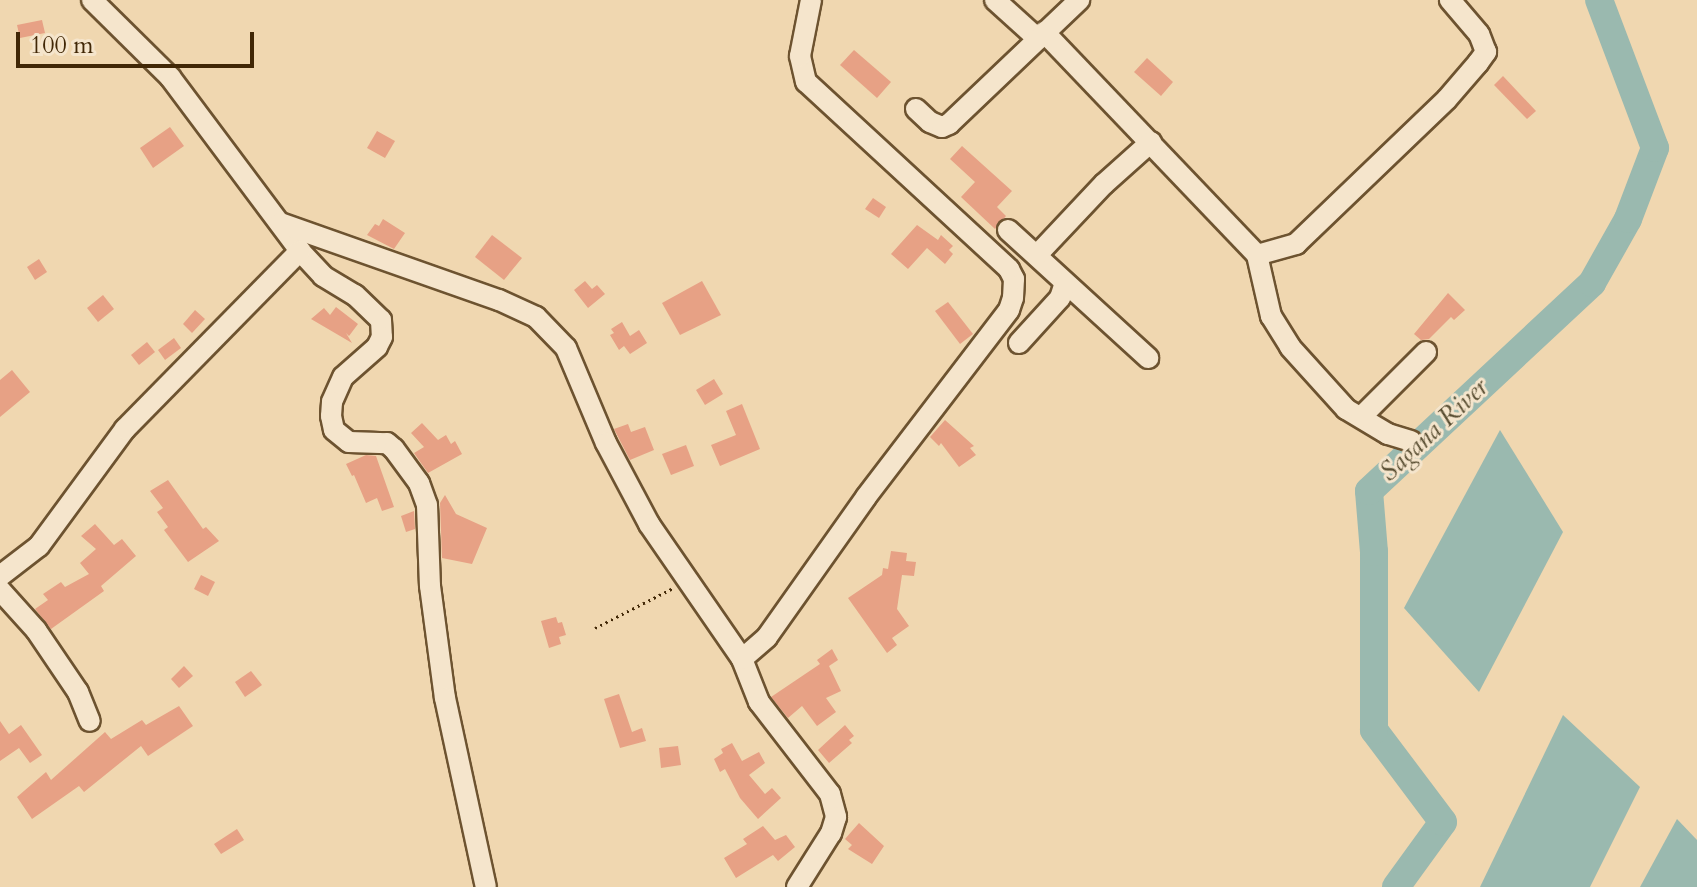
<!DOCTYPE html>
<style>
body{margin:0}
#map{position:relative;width:1697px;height:887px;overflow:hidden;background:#f0d7b0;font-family:Cardo,serif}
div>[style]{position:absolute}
.water>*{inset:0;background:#9ab9af}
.river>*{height:28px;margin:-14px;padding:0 14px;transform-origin:14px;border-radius:14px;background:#9ab9af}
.building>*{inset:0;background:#e7a185}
.path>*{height:3px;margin-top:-1.5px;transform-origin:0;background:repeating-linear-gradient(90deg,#412706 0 2px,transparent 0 6px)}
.roads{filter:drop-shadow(2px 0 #6d5330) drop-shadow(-2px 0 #6d5330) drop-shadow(0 2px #6d5330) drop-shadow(0 -2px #6d5330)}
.minor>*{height:20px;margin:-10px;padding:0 10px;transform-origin:10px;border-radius:10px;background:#f5e5cc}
span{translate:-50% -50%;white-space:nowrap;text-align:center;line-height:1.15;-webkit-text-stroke:6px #f5e5cc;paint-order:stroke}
.water-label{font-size:26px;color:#574c30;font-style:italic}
.scale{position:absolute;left:16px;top:32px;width:238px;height:36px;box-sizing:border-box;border:4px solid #412706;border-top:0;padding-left:10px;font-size:24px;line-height:28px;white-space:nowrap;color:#412706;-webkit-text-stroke:6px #f5e5cc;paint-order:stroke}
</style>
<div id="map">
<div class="water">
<div style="clip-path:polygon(1500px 430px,1563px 532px,1479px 692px,1404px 608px)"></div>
<div style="clip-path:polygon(1563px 715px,1640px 787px,1590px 887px,1480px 887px)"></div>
<div style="clip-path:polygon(1677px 819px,1697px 840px,1697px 887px,1640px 887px)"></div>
</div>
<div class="river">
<div style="left:1396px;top:887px;width:80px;rotate:-54.1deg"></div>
<div style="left:1443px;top:822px;width:115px;rotate:-126.9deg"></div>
<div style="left:1374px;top:730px;width:178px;rotate:-90deg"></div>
<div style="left:1374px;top:552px;width:61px;rotate:-94.7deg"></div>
<div style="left:1369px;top:491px;width:305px;rotate:-43deg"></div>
<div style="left:1592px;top:283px;width:73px;rotate:-60.6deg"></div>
<div style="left:1628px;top:219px;width:76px;rotate:-69.2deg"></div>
<div style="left:1655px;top:148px;width:158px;rotate:-110.7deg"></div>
</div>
<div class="building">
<div style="clip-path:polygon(42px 20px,45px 33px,20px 38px,17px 25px)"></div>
<div style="clip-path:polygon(854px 50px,891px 82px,877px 98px,840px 65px)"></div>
<div style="clip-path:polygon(1147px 58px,1173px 82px,1161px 96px,1134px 72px)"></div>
<div style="clip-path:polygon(1503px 76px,1536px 111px,1527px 119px,1494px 85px)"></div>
<div style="clip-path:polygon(170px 127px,184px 146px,153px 168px,140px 148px)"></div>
<div style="clip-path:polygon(377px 131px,395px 141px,385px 158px,367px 148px)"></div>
<div style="clip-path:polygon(962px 146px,1012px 191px,997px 207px,1006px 216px,995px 229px,961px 197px,975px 182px,950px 159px)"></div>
<div style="clip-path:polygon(873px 198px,886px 207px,879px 218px,865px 209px)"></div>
<div style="clip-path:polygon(383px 219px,405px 233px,394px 249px,367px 235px,375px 224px,379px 226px)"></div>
<div style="clip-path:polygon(917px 225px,938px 240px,941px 235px,953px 246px,949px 250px,953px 254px,945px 264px,927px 248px,908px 269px,891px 254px)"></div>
<div style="clip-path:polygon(492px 235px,522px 258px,504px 280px,475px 257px)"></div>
<div style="clip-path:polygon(39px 259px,47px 272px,35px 280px,27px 267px)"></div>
<div style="clip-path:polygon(585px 281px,592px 289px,597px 285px,605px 294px,588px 308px,574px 290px)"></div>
<div style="clip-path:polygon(702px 281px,721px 315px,680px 335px,662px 303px)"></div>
<div style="clip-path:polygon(1448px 293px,1465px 310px,1454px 320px,1451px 317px,1429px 339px,1421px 340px,1414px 334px)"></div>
<div style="clip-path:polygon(103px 295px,114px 309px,98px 322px,87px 308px)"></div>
<div style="clip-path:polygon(948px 302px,973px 334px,960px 344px,935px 311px)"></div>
<div style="clip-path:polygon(336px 307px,358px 324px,349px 336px,346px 333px,352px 343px,311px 319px,324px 308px,330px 315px)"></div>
<div style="clip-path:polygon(195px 310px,205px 319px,192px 333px,183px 324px)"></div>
<div style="clip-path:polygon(622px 322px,630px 336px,639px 330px,647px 343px,630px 354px,624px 346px,619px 350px,610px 335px,614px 333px,611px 329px)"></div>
<div style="clip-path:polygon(174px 338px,181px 348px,165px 360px,158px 350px)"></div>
<div style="clip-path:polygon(147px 342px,155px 352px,139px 365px,131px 355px)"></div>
<div style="clip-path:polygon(12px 370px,30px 392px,0 417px,0 380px)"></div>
<div style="clip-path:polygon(714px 379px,723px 394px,705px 405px,696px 390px)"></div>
<div style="clip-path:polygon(742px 404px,760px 449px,720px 466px,711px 445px,736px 435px,726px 411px)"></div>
<div style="clip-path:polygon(945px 420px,974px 446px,970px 448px,976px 455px,959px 467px,941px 443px,939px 446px,930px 437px)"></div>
<div style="clip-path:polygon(422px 423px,438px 440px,446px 435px,451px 444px,455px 441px,462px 454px,428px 473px,414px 453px,424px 447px,411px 433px)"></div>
<div style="clip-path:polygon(628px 424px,631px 432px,645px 427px,654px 450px,630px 460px,614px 429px)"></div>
<div style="clip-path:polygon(686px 445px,694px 466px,671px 475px,662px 454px)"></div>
<div style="clip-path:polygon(366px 455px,376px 456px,394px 507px,382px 511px,377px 498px,366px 503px,354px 475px,352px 476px,346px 464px)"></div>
<div style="clip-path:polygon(168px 480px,203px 529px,206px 527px,219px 541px,188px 562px,164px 530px,168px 527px,157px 512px,163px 508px,150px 491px)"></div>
<div style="clip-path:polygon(445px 495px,456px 514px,487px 528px,472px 564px,442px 558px,440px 503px)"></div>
<div style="clip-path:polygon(414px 511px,415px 529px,406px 532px,401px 516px)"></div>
<div style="clip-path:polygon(95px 524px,114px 545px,122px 539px,136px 556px,101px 586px,104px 591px,51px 629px,35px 609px,48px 600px,43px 594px,61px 582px,65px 587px,89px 574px,80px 563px,96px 549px,81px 536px)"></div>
<div style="clip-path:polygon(891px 551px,907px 553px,906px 561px,916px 562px,914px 576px,902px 575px,897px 609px,909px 626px,892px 638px,897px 645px,887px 653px,848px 598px,882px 575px,883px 568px,888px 569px)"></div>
<div style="clip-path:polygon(201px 575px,215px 582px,208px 596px,194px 589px)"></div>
<div style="clip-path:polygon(556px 617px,558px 623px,562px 622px,566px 635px,559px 637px,561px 644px,549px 648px,541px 621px)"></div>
<div style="clip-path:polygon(832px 649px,838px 660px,829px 666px,841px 691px,826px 698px,836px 712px,817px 726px,802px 706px,788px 718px,771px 697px,820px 664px,817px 660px)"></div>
<div style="clip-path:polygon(184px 666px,193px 676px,179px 688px,171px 679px)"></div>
<div style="clip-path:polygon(251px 671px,262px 685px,245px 697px,235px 682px)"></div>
<div style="clip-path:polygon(619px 694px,632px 732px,642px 728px,646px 741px,620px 748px,604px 699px)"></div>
<div style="clip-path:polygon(179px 706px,193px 726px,148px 756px,141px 746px,84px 792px,79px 786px,32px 819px,17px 797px,46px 772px,51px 780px,105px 732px,111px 739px,142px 720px,146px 725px)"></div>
<div style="clip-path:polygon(0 721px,9px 734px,21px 725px,42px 755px,30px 763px,19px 748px,0 761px)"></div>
<div style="clip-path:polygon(845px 725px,854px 736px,849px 740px,852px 743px,829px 763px,818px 750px)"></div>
<div style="clip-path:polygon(732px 743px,742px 761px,759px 752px,765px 763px,749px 775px,765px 794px,772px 788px,781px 798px,758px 819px,740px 798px,725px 769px,720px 772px,714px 759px,723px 753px,721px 749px)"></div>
<div style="clip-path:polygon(678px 746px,681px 765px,661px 768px,659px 748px)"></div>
<div style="clip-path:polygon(859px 823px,884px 846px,872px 864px,848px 849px,852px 845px,845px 839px)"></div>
<div style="clip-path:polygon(763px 826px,775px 840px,786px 835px,795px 847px,778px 861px,773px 855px,736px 878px,724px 858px,747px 844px,743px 839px)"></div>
<div style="clip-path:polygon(237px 829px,244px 840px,221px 854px,214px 844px)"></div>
</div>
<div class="path">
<div style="left:595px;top:628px;width:88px;rotate:-27.1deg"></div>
</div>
<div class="roads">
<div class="minor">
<div style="left:92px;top:0;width:110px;rotate:44.6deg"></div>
<div style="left:170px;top:77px;width:217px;rotate:53.2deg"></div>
<div style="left:300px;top:251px;width:34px;rotate:47deg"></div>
<div style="left:323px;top:276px;width:37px;rotate:31deg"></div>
<div style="left:355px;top:295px;width:36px;rotate:44deg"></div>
<div style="left:381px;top:320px;width:17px;rotate:87deg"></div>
<div style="left:382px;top:337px;width:11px;rotate:117deg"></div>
<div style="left:377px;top:347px;width:45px;rotate:138.6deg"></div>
<div style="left:343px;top:377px;width:27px;rotate:114deg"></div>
<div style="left:332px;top:402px;width:14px;rotate:94deg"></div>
<div style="left:331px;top:416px;width:14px;rotate:78deg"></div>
<div style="left:334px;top:430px;width:19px;rotate:39deg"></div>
<div style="left:349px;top:442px;width:38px;rotate:2deg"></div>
<div style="left:387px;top:443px;width:9px;rotate:41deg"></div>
<div style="left:394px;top:449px;width:42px;rotate:53.7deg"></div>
<div style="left:419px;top:483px;width:23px;rotate:70deg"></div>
<div style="left:427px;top:505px;width:81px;rotate:87.9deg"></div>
<div style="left:430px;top:586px;width:113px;rotate:82.4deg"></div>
<div style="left:445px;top:698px;width:193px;rotate:77.8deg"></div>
<div style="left:995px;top:0;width:58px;rotate:42.2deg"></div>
<div style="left:1044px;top:32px;width:308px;rotate:46.3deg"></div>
<div style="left:1257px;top:255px;width:63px;rotate:77.1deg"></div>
<div style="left:1271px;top:316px;width:36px;rotate:58deg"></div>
<div style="left:1290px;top:347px;width:84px;rotate:47.9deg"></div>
<div style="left:1346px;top:409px;width:49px;rotate:30.8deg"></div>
<div style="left:1388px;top:434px;width:24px;rotate:17deg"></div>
<div style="left:916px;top:109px;width:19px;rotate:43deg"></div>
<div style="left:930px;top:122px;width:13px;rotate:23deg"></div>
<div style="left:942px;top:127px;width:8px;rotate:-23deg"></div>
<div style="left:949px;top:124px;width:180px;rotate:-43.6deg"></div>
<div style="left:280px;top:223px;width:232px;rotate:19.4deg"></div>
<div style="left:499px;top:300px;width:41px;rotate:24.7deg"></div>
<div style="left:536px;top:317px;width:43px;rotate:45.9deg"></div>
<div style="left:566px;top:348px;width:103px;rotate:67.2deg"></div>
<div style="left:606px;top:443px;width:92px;rotate:62deg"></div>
<div style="left:649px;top:524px;width:164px;rotate:55.4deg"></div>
<div style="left:742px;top:659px;width:46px;rotate:68.4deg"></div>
<div style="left:759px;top:702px;width:116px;rotate:52.3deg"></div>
<div style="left:830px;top:794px;width:24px;rotate:75deg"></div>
<div style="left:836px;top:817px;width:17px;rotate:107deg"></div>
<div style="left:831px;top:833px;width:64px;rotate:122.2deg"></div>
<div style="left:1008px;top:230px;width:190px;rotate:42.4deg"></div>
<div style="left:1037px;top:255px;width:98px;rotate:-46.7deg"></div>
<div style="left:1104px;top:184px;width:63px;rotate:-41.8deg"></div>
<div style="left:1257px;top:255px;width:41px;rotate:-15.8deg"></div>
<div style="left:1296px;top:244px;width:209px;rotate:-43.8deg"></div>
<div style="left:1447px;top:99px;width:48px;rotate:-49.3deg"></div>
<div style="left:1478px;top:63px;width:14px;rotate:-54deg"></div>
<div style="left:1486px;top:52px;width:19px;rotate:-111deg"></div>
<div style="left:1479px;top:34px;width:45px;rotate:-130.5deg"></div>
<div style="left:1019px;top:343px;width:61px;rotate:-47.7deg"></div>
<div style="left:1060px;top:298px;width:16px;rotate:-72deg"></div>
<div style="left:1361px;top:417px;width:92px;rotate:-45deg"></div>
<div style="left:0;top:576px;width:49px;rotate:-37.6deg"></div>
<div style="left:39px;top:546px;width:145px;rotate:-53.7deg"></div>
<div style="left:125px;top:429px;width:250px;rotate:-45.5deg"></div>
<div style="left:0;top:590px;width:54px;rotate:48deg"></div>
<div style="left:36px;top:630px;width:75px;rotate:55.9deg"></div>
<div style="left:78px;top:692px;width:31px;rotate:68deg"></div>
<div style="left:742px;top:659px;width:33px;rotate:-41deg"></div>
<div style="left:767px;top:637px;width:171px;rotate:-54.7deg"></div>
<div style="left:866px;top:497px;width:235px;rotate:-52.6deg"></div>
<div style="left:1009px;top:310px;width:13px;rotate:-72deg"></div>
<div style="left:1013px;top:298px;width:19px;rotate:-87deg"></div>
<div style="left:1014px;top:279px;width:11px;rotate:-117deg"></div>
<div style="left:1009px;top:269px;width:276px;rotate:-137.3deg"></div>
<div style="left:806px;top:82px;width:27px;rotate:-103deg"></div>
<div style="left:800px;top:56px;width:57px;rotate:-78.9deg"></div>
</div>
</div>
<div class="water-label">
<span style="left:1434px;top:430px;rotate:-43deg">Sagana River</span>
</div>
<div class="scale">100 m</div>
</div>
